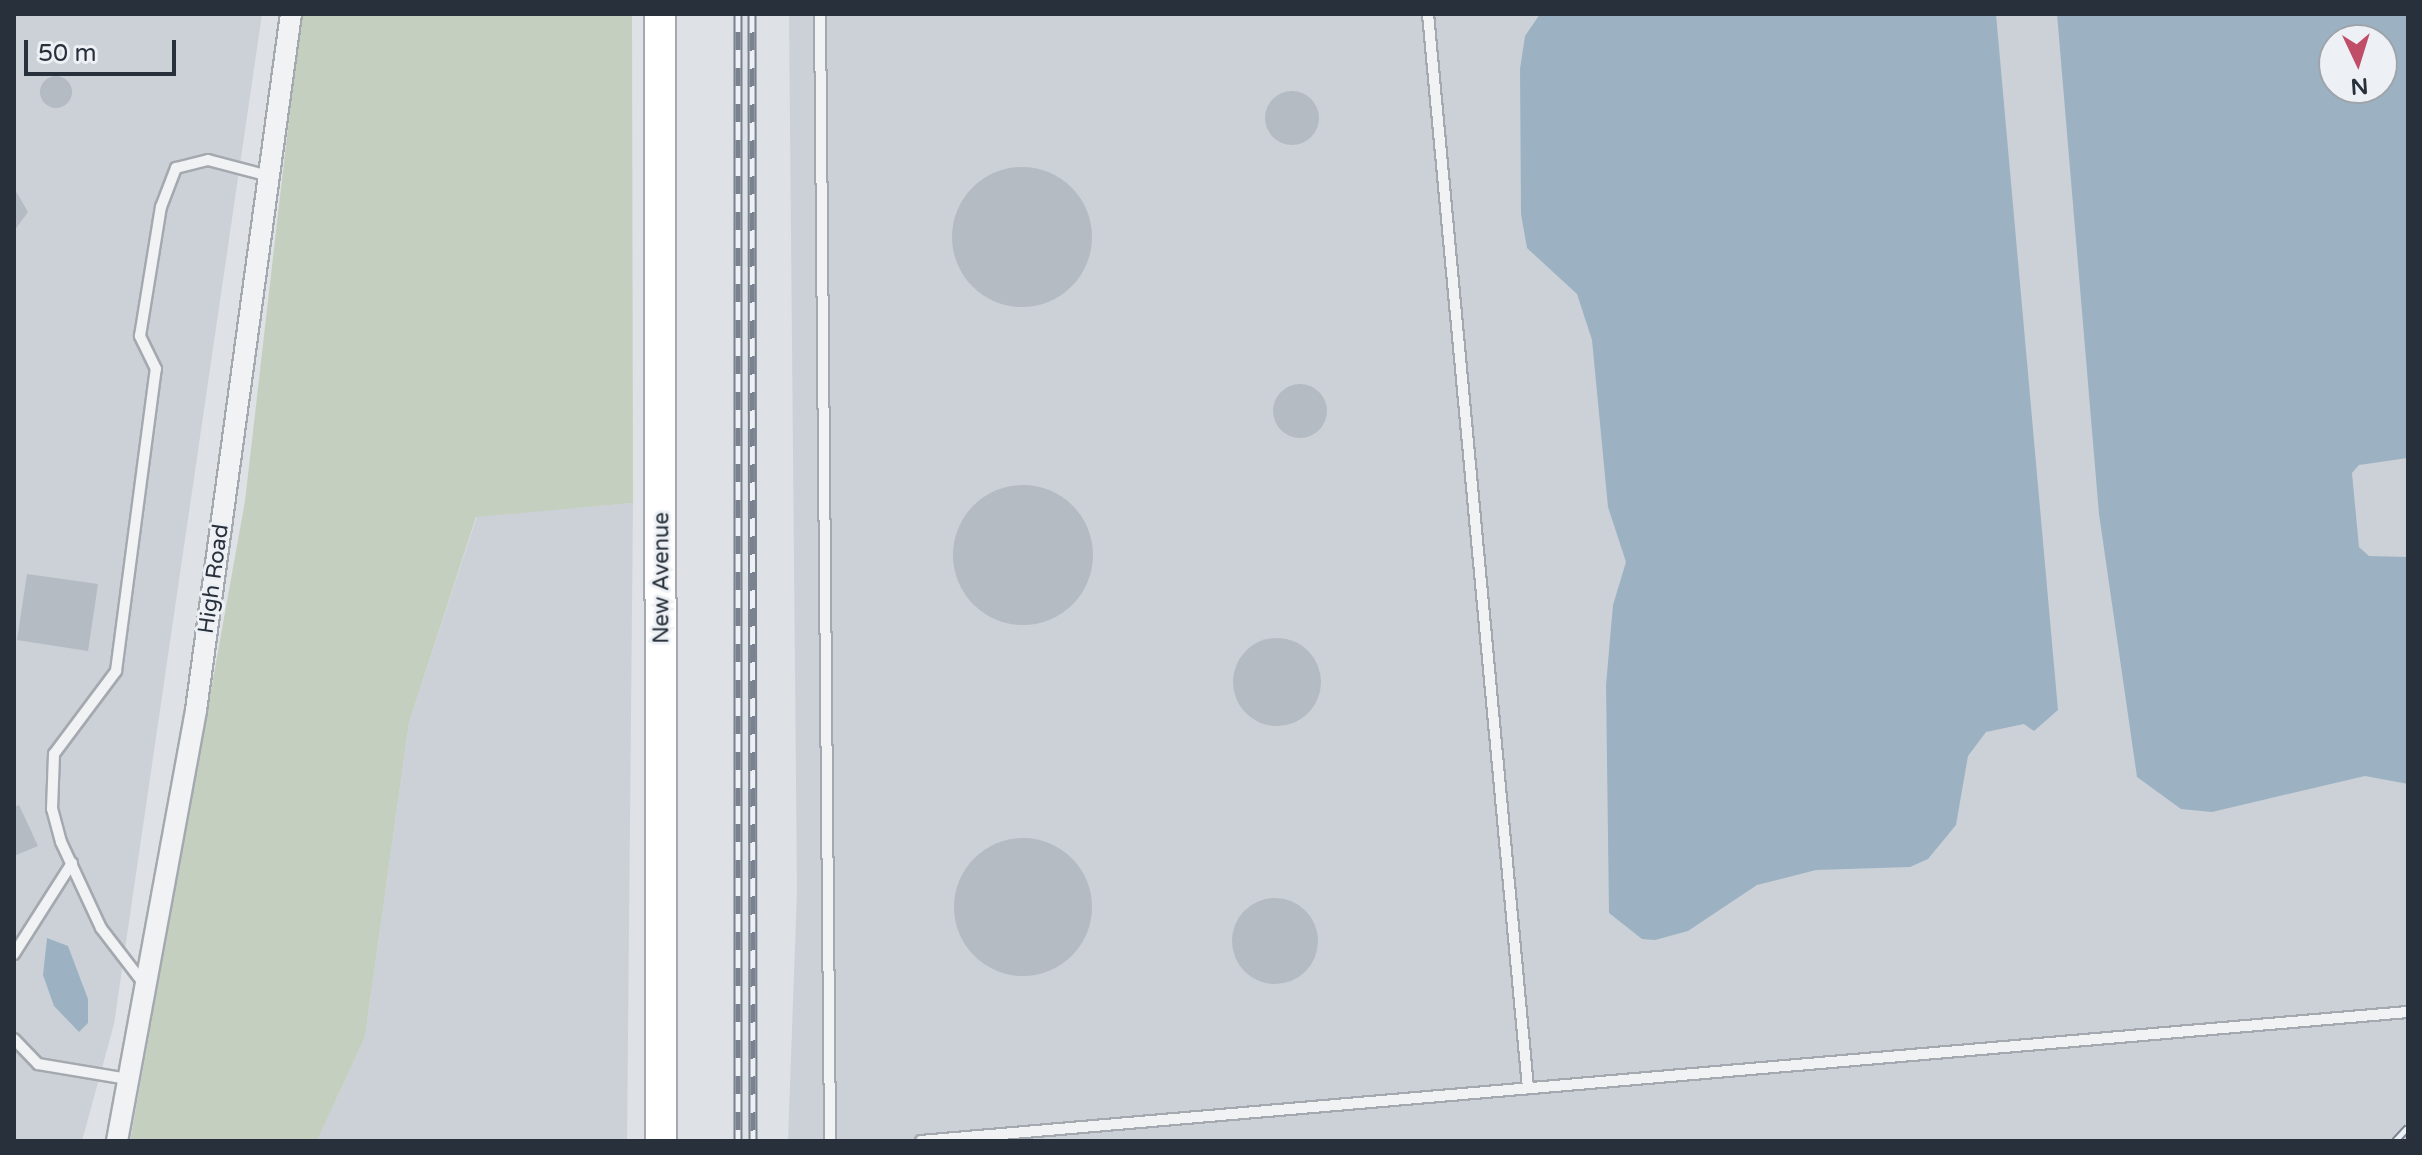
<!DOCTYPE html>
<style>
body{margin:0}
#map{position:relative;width:2422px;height:1155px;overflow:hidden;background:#dee1e6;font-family:"Varela Round",sans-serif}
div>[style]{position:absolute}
.built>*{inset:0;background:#ccd1d7}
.green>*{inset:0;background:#c5cfc0}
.water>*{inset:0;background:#9cb2c3}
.building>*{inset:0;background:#b5bbc2}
.round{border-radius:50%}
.roads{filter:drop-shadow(2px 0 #a4a9af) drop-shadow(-2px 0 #a4a9af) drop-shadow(0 2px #a4a9af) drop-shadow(0 -2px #a4a9af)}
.lane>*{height:10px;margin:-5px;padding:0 5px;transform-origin:5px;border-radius:5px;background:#f0f2f4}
.street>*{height:20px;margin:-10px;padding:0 10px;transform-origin:10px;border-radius:10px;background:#f0f2f4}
.secondary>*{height:30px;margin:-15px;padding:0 15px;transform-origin:15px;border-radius:15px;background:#fff}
.rail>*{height:9px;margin-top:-4.5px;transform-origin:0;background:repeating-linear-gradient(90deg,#edf0f4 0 18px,#79828e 0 36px);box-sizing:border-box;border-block:2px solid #79828e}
span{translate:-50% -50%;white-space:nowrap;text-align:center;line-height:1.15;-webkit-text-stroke:6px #edf0f4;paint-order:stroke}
.street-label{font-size:22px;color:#28313b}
.frame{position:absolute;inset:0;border:16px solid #28313b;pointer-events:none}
.north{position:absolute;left:2318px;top:24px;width:80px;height:80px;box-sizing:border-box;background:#edf0f4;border:2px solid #9ea4aa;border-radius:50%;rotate:176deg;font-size:22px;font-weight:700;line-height:32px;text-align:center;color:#28313b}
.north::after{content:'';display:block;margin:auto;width:28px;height:36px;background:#c04e69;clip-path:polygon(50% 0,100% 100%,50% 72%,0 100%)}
.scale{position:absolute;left:24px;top:40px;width:152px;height:36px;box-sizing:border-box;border:4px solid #28313b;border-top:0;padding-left:10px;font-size:24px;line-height:28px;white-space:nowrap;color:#28313b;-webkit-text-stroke:6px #edf0f4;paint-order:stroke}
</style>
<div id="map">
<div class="built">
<div style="clip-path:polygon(14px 14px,262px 14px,114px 1024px,82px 1141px,14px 1141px)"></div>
<div style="clip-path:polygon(evenodd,789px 14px,2408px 14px,2408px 1141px,788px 1141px,797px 891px,789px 14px,2334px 40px,2382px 40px,2382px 88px,2334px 88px,2334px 40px)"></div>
<div style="clip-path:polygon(633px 503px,627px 1141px,317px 1141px,365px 1037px,409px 723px,477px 516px)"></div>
</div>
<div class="green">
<div style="clip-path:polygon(301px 14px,632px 14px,633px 503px,476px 517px,409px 723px,365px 1037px,317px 1141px,130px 1141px,245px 501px)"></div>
</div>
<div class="water">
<div style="clip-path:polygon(1540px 14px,1996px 14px,2058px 710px,2034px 731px,2024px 724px,1986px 732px,1968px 756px,1956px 825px,1928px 859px,1910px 867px,1816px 870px,1757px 885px,1688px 931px,1655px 940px,1642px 939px,1609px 913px,1606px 685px,1613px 605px,1626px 562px,1608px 507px,1592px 340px,1577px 294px,1527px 248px,1521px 214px,1520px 69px,1525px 36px)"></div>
<div style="clip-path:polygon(evenodd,2057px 14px,2408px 14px,2408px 458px,2359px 465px,2352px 473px,2359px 547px,2369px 556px,2408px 557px,2408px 784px,2365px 776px,2212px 812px,2181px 809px,2137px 777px,2099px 514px,2057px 14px,2334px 40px,2382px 40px,2382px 88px,2334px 88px,2334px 40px)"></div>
<div style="clip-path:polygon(47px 938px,68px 946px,88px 999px,88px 1023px,79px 1032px,54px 1006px,43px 975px)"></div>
</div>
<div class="building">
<div class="round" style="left:40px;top:76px;width:32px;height:32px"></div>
<div class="round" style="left:1265px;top:91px;width:54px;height:54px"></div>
<div class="round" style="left:952px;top:167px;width:140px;height:140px"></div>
<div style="clip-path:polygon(14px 188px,28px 212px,14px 231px)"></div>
<div class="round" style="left:1273px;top:384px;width:54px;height:54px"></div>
<div class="round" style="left:953px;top:485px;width:140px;height:140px"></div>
<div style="clip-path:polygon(27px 574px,98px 584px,88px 651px,17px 640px)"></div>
<div class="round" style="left:1233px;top:638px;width:88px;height:88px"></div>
<div style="clip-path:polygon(19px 805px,38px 846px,14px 856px,14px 807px)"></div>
<div class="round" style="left:954px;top:838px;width:138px;height:138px"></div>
<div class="round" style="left:1232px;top:898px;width:86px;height:86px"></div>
</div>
<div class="roads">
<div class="lane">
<div style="left:820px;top:14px;width:1127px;rotate:89.49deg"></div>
<div style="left:1428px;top:14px;width:1079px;rotate:84.68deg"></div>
<div style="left:14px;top:954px;width:108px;rotate:-57.5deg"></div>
<div style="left:144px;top:984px;width:71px;rotate:-127.5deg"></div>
<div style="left:101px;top:928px;width:95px;rotate:-114.9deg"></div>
<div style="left:61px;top:842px;width:34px;rotate:-105deg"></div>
<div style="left:52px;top:809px;width:55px;rotate:-87.9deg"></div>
<div style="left:54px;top:754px;width:104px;rotate:-53.2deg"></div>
<div style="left:116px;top:671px;width:305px;rotate:-82.5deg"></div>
<div style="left:156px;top:369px;width:37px;rotate:-116deg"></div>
<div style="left:140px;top:336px;width:131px;rotate:-80.8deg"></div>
<div style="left:161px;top:207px;width:42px;rotate:-69deg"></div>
<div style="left:176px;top:168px;width:33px;rotate:-14deg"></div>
<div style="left:208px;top:160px;width:63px;rotate:14.7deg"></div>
<div style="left:14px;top:1039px;width:35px;rotate:46deg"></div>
<div style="left:38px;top:1064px;width:91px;rotate:9.5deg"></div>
<div style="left:921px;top:1141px;width:1493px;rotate:-4.96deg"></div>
</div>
<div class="street">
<div style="left:117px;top:1141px;width:438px;rotate:-79.6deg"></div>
<div style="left:196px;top:710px;width:702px;rotate:-82.23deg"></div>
</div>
<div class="secondary">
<div style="left:660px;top:14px;width:1127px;rotate:89.95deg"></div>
</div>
</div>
<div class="rail">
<div style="left:738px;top:14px;width:1127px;rotate:90deg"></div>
<div style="left:752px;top:14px;width:1127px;rotate:89.95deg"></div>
<div style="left:2395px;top:1141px;width:19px;rotate:-47deg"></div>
</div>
<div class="street-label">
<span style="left:662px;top:578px;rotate:-90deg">New Avenue</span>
<span style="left:214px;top:579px;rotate:-82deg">High Road</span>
</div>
<div class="frame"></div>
<div class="north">N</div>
<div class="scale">50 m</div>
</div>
